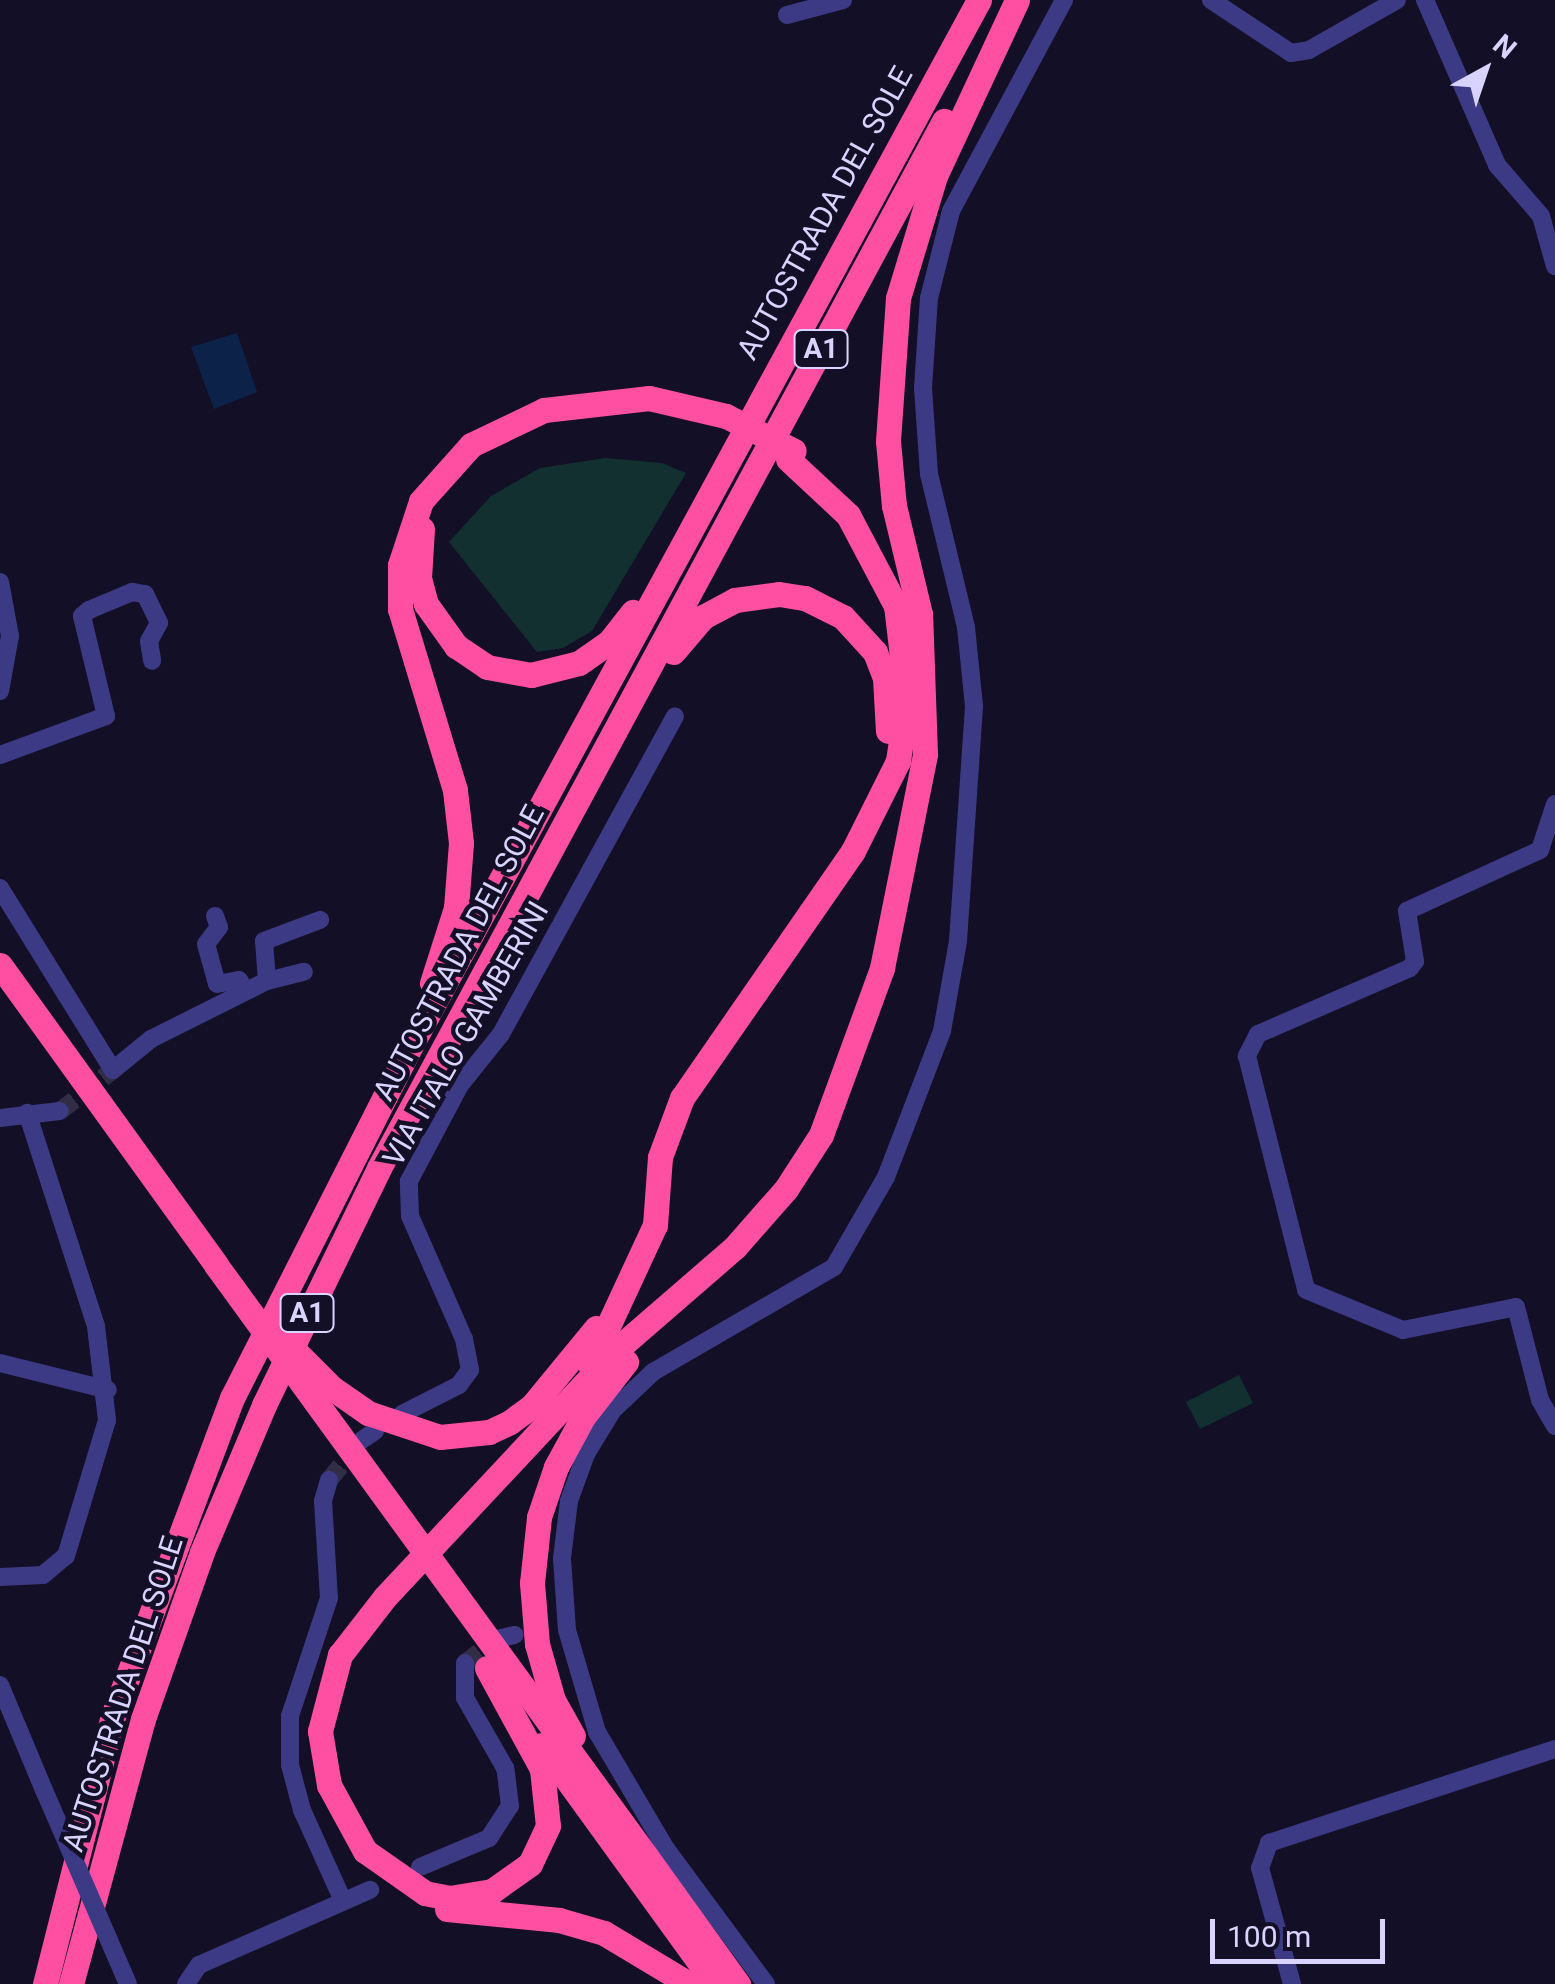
<!DOCTYPE html>
<style>
body{margin:0}
#map{position:relative;width:1555px;height:1984px;overflow:hidden;background:#130f26;font-family:Roboto,sans-serif}
div>[style]{position:absolute}
.green>*{inset:0;background:#12302f}
.water>*{inset:0;background:#0c2248}
.minor-tunnel>*{height:18px;margin-top:-9px;transform-origin:0;background:repeating-linear-gradient(90deg,#312d47 0 18px,transparent 0 27px)}
.minor>*{height:18px;margin:-9px;padding:0 9px;transform-origin:9px;border-radius:9px;background:#3d3a85}
.highway>*{height:25px;margin:-12.5px;padding:0 12.5px;transform-origin:12.5px;border-radius:12.5px;background:#ff4fa3}
.minor-bridge>*{height:18px;margin:-9px;padding:0 9px;transform-origin:9px;border-radius:9px;background:#3d3a85}
.highway-bridge>*{height:25px;margin:-12.5px;padding:0 12.5px;transform-origin:12.5px;border-radius:12.5px;background:#ff4fa3}
span{translate:-50% -50%;white-space:nowrap;text-align:center;line-height:1.15;-webkit-text-stroke:9px #130f26;paint-order:stroke}
.shield-label span{padding:2px 8px;background:#130f26;border:2px solid;border-radius:8px;-webkit-text-stroke-width:0}
.shield-label{font-size:28px;color:#d9d4ff;font-weight:700}
.street-label{font-size:30px;color:#d9d4ff}
.north{position:absolute;left:1435px;top:20px;width:100px;height:100px;-webkit-text-stroke:8px #130f26;paint-order:stroke;rotate:40deg;font-size:28px;font-weight:700;line-height:40px;text-align:center;color:#d9d4ff}
.north::after{content:'';display:block;margin:auto;width:35px;height:45px;background:#d9d4ff;clip-path:polygon(50% 0,100% 100%,50% 72%,0 100%)}
.scale{position:absolute;left:1210px;top:1919px;width:175px;height:45px;box-sizing:border-box;border:5px solid #d9d4ff;border-top:0;padding-left:12px;font-size:30px;line-height:35px;white-space:nowrap;color:#d9d4ff;-webkit-text-stroke:8px #130f26;paint-order:stroke}
</style>
<div id="map">
<div class="green">
<div style="clip-path:polygon(605px 458px,662px 463px,686px 473px,592px 631px,563px 648px,537px 652px,449px 542px,491px 496px,540px 468px)"></div>
<div style="clip-path:polygon(1239px 1375px,1253px 1403px,1200px 1429px,1186px 1402px)"></div>
</div>
<div class="water">
<div style="clip-path:polygon(237px 333px,257px 392px,214px 409px,191px 347px)"></div>
</div>
<div class="minor-tunnel">
<div style="left:60px;top:1111px;width:67px;rotate:-37.7deg"></div>
<div style="left:329px;top:1480px;width:44px;rotate:-50.5deg"></div>
<div style="left:465px;top:1663px;width:40px;rotate:-37deg"></div>
</div>
<div class="minor">
<div style="left:1211px;top:0;width:96px;rotate:33.5deg"></div>
<div style="left:1291px;top:53px;width:18px;rotate:-9deg"></div>
<div style="left:1309px;top:50px;width:101px;rotate:-29.6deg"></div>
<div style="left:1425px;top:0;width:180px;rotate:66.4deg"></div>
<div style="left:1497px;top:165px;width:67px;rotate:49.2deg"></div>
<div style="left:1541px;top:216px;width:52px;rotate:74.4deg"></div>
<div style="left:787px;top:15px;width:58px;rotate:-15deg"></div>
<div style="left:0;top:582px;width:55px;rotate:79.5deg"></div>
<div style="left:10px;top:636px;width:56px;rotate:100.3deg"></div>
<div style="left:0;top:755px;width:113px;rotate:-20.2deg"></div>
<div style="left:106px;top:716px;width:103px;rotate:-103.5deg"></div>
<div style="left:82px;top:616px;width:9px;rotate:-41deg"></div>
<div style="left:89px;top:610px;width:47px;rotate:-22.7deg"></div>
<div style="left:132px;top:592px;width:13px;rotate:9deg"></div>
<div style="left:145px;top:594px;width:32px;rotate:64deg"></div>
<div style="left:159px;top:623px;width:21px;rotate:119deg"></div>
<div style="left:149px;top:641px;width:20px;rotate:81deg"></div>
<div style="left:1555px;top:804px;width:48px;rotate:108.1deg"></div>
<div style="left:1540px;top:850px;width:146px;rotate:155.4deg"></div>
<div style="left:1407px;top:911px;width:51px;rotate:80.9deg"></div>
<div style="left:1415px;top:961px;width:9px;rotate:126deg"></div>
<div style="left:1410px;top:968px;width:166px;rotate:156.5deg"></div>
<div style="left:1258px;top:1034px;width:25px;rotate:117deg"></div>
<div style="left:1247px;top:1056px;width:241px;rotate:75.8deg"></div>
<div style="left:1306px;top:1290px;width:105px;rotate:22.4deg"></div>
<div style="left:1403px;top:1330px;width:115px;rotate:-11.5deg"></div>
<div style="left:1516px;top:1307px;width:96px;rotate:75.5deg"></div>
<div style="left:1540px;top:1400px;width:30px;rotate:60deg"></div>
<div style="left:0;top:888px;width:214px;rotate:58.2deg"></div>
<div style="left:113px;top:1070px;width:49px;rotate:-39.2deg"></div>
<div style="left:151px;top:1039px;width:130px;rotate:-26.6deg"></div>
<div style="left:267px;top:981px;width:40px;rotate:-94.3deg"></div>
<div style="left:264px;top:941px;width:60px;rotate:-20.6deg"></div>
<div style="left:215px;top:916px;width:12px;rotate:70deg"></div>
<div style="left:219px;top:927px;width:21px;rotate:127deg"></div>
<div style="left:206px;top:944px;width:41px;rotate:74.6deg"></div>
<div style="left:217px;top:984px;width:22px;rotate:-10deg"></div>
<div style="left:239px;top:980px;width:12px;rotate:59deg"></div>
<div style="left:267px;top:981px;width:38px;rotate:-14deg"></div>
<div style="left:0;top:1118px;width:60px;rotate:-6.7deg"></div>
<div style="left:0;top:1363px;width:111px;rotate:14deg"></div>
<div style="left:402px;top:1414px;width:64px;rotate:-27deg"></div>
<div style="left:459px;top:1385px;width:19px;rotate:-54deg"></div>
<div style="left:470px;top:1370px;width:32px;rotate:-101deg"></div>
<div style="left:464px;top:1339px;width:134px;rotate:-113.7deg"></div>
<div style="left:410px;top:1216px;width:35px;rotate:-92deg"></div>
<div style="left:409px;top:1181px;width:109px;rotate:-62deg"></div>
<div style="left:460px;top:1085px;width:65px;rotate:-51.2deg"></div>
<div style="left:501px;top:1034px;width:362px;rotate:-61.3deg"></div>
<div style="left:362px;top:1440px;width:16px;rotate:-35deg"></div>
<div style="left:329px;top:1480px;width:22px;rotate:106deg"></div>
<div style="left:323px;top:1501px;width:97px;rotate:86.5deg"></div>
<div style="left:329px;top:1598px;width:124px;rotate:108.3deg"></div>
<div style="left:290px;top:1716px;width:49px;rotate:90deg"></div>
<div style="left:290px;top:1765px;width:47px;rotate:75.1deg"></div>
<div style="left:302px;top:1810px;width:100px;rotate:65.7deg"></div>
<div style="left:0;top:1577px;width:43px;rotate:-2.7deg"></div>
<div style="left:43px;top:1575px;width:30px;rotate:-40deg"></div>
<div style="left:66px;top:1556px;width:142px;rotate:-73.2deg"></div>
<div style="left:107px;top:1420px;width:95px;rotate:-96.7deg"></div>
<div style="left:96px;top:1326px;width:224px;rotate:-107.9deg"></div>
<div style="left:497px;top:1639px;width:18px;rotate:-13deg"></div>
<div style="left:0;top:1685px;width:114px;rotate:67.3deg"></div>
<div style="left:420px;top:1867px;width:75px;rotate:-22.8deg"></div>
<div style="left:489px;top:1838px;width:38px;rotate:-57deg"></div>
<div style="left:510px;top:1806px;width:38px;rotate:-97deg"></div>
<div style="left:505px;top:1768px;width:81px;rotate:-119.7deg"></div>
<div style="left:465px;top:1698px;width:35px;rotate:-90deg"></div>
<div style="left:186px;top:1984px;width:23px;rotate:-56deg"></div>
<div style="left:199px;top:1965px;width:187px;rotate:-23.7deg"></div>
<div style="left:766px;top:1984px;width:168px;rotate:-126.5deg"></div>
<div style="left:666px;top:1849px;width:136px;rotate:-120.5deg"></div>
<div style="left:597px;top:1732px;width:106px;rotate:-106.4deg"></div>
<div style="left:567px;top:1630px;width:72px;rotate:-94deg"></div>
<div style="left:562px;top:1558px;width:57px;rotate:-83deg"></div>
<div style="left:569px;top:1501px;width:50px;rotate:-70.1deg"></div>
<div style="left:586px;top:1454px;width:52px;rotate:-58.5deg"></div>
<div style="left:613px;top:1410px;width:55px;rotate:-43.5deg"></div>
<div style="left:653px;top:1372px;width:209px;rotate:-30.1deg"></div>
<div style="left:834px;top:1267px;width:104px;rotate:-60deg"></div>
<div style="left:886px;top:1177px;width:156px;rotate:-69deg"></div>
<div style="left:942px;top:1031px;width:91px;rotate:-79.9deg"></div>
<div style="left:958px;top:941px;width:236px;rotate:-86.1deg"></div>
<div style="left:974px;top:706px;width:79px;rotate:-95.8deg"></div>
<div style="left:966px;top:627px;width:157px;rotate:-103.6deg"></div>
<div style="left:929px;top:474px;width:86px;rotate:-94deg"></div>
<div style="left:923px;top:388px;width:90px;rotate:-86.2deg"></div>
<div style="left:929px;top:298px;width:90px;rotate:-75.8deg"></div>
<div style="left:951px;top:211px;width:239px;rotate:-61.8deg"></div>
<div style="left:1292px;top:1984px;width:120px;rotate:-105.4deg"></div>
<div style="left:1260px;top:1868px;width:27px;rotate:-70deg"></div>
<div style="left:1269px;top:1843px;width:301px;rotate:-18.2deg"></div>
</div>
<div class="highway">
<div style="left:422px;top:529px;width:49px;rotate:93.5deg"></div>
<div style="left:419px;top:578px;width:27px;rotate:75deg"></div>
<div style="left:426px;top:604px;width:52px;rotate:54.5deg"></div>
<div style="left:456px;top:646px;width:37px;rotate:34deg"></div>
<div style="left:487px;top:667px;width:45px;rotate:10.3deg"></div>
<div style="left:531px;top:675px;width:49px;rotate:-14deg"></div>
<div style="left:579px;top:663px;width:38px;rotate:-35deg"></div>
<div style="left:610px;top:641px;width:37px;rotate:-52deg"></div>
<div style="left:673px;top:652px;width:46px;rotate:-49.4deg"></div>
<div style="left:703px;top:617px;width:36px;rotate:-28deg"></div>
<div style="left:735px;top:600px;width:44px;rotate:-7.8deg"></div>
<div style="left:779px;top:594px;width:26px;rotate:9deg"></div>
<div style="left:805px;top:598px;width:42px;rotate:26.6deg"></div>
<div style="left:843px;top:617px;width:47px;rotate:47.6deg"></div>
<div style="left:875px;top:652px;width:28px;rotate:69deg"></div>
<div style="left:885px;top:678px;width:53px;rotate:86.8deg"></div>
<div style="left:0;top:965px;width:370px;rotate:54.2deg"></div>
<div style="left:432px;top:983px;width:79px;rotate:-72.3deg"></div>
<div style="left:456px;top:908px;width:65px;rotate:-85.6deg"></div>
<div style="left:461px;top:843px;width:53px;rotate:-96.5deg"></div>
<div style="left:455px;top:790px;width:189px;rotate:-106.9deg"></div>
<div style="left:400px;top:609px;width:44px;rotate:-90deg"></div>
<div style="left:400px;top:565px;width:67px;rotate:-71.8deg"></div>
<div style="left:421px;top:501px;width:75px;rotate:-48.2deg"></div>
<div style="left:471px;top:445px;width:81px;rotate:-25.6deg"></div>
<div style="left:544px;top:410px;width:106px;rotate:-6.5deg"></div>
<div style="left:649px;top:398px;width:79px;rotate:13.2deg"></div>
<div style="left:590px;top:1365px;width:154px;rotate:-65.1deg"></div>
<div style="left:655px;top:1225px;width:68px;rotate:-85.8deg"></div>
<div style="left:660px;top:1157px;width:63px;rotate:-69.6deg"></div>
<div style="left:682px;top:1098px;width:300px;rotate:-55.3deg"></div>
<div style="left:853px;top:851px;width:101px;rotate:-63.4deg"></div>
<div style="left:898px;top:761px;width:63px;rotate:-81.7deg"></div>
<div style="left:907px;top:699px;width:94px;rotate:-96.7deg"></div>
<div style="left:896px;top:606px;width:103px;rotate:-117.8deg"></div>
<div style="left:848px;top:515px;width:82px;rotate:-137deg"></div>
<div style="left:440px;top:1437px;width:49px;rotate:-5.8deg"></div>
<div style="left:489px;top:1432px;width:23px;rotate:-25deg"></div>
<div style="left:510px;top:1422px;width:27px;rotate:-36deg"></div>
<div style="left:532px;top:1406px;width:101px;rotate:-50.6deg"></div>
<div style="left:532px;top:1583px;width:66px;rotate:-83.9deg"></div>
<div style="left:539px;top:1517px;width:53px;rotate:-71.2deg"></div>
<div style="left:556px;top:1467px;width:57px;rotate:-61.6deg"></div>
<div style="left:583px;top:1417px;width:70px;rotate:-52deg"></div>
<div style="left:487px;top:1668px;width:115px;rotate:61.4deg"></div>
<div style="left:542px;top:1769px;width:57px;rotate:84deg"></div>
<div style="left:548px;top:1826px;width:42px;rotate:115.3deg"></div>
<div style="left:530px;top:1864px;width:47px;rotate:144.6deg"></div>
<div style="left:492px;top:1891px;width:43px;rotate:170.5deg"></div>
<div style="left:450px;top:1898px;width:25px;rotate:-169deg"></div>
<div style="left:425px;top:1893px;width:73px;rotate:-145deg"></div>
<div style="left:365px;top:1851px;width:75px;rotate:-118.6deg"></div>
<div style="left:329px;top:1785px;width:55px;rotate:-99.5deg"></div>
<div style="left:320px;top:1731px;width:79px;rotate:-75.3deg"></div>
<div style="left:340px;top:1655px;width:73px;rotate:-52.2deg"></div>
<div style="left:385px;top:1597px;width:337px;rotate:-46.9deg"></div>
<div style="left:615px;top:1351px;width:159px;rotate:-40.9deg"></div>
<div style="left:735px;top:1247px;width:77px;rotate:-48.7deg"></div>
<div style="left:786px;top:1189px;width:64px;rotate:-57.1deg"></div>
<div style="left:821px;top:1135px;width:178px;rotate:-69.9deg"></div>
<div style="left:882px;top:968px;width:218px;rotate:-78.6deg"></div>
<div style="left:925px;top:754px;width:140px;rotate:-92deg"></div>
<div style="left:920px;top:614px;width:111px;rotate:-103.5deg"></div>
<div style="left:894px;top:506px;width:65px;rotate:-95.3deg"></div>
<div style="left:888px;top:441px;width:143px;rotate:-86deg"></div>
<div style="left:898px;top:298px;width:127px;rotate:-73.1deg"></div>
<div style="left:935px;top:176px;width:194px;rotate:-65deg"></div>
<div style="left:542px;top:1745px;width:295px;rotate:54.1deg"></div>
<div style="left:646px;top:1856px;width:158px;rotate:54.3deg"></div>
<div style="left:447px;top:1909px;width:113px;rotate:5.6deg"></div>
<div style="left:559px;top:1920px;width:47px;rotate:16.1deg"></div>
<div style="left:604px;top:1933px;width:99px;rotate:31deg"></div>
<div style="left:45px;top:1984px;width:276px;rotate:-75.8deg"></div>
<div style="left:113px;top:1716px;width:340px;rotate:-69.5deg"></div>
<div style="left:232px;top:1398px;width:406px;rotate:-63.1deg"></div>
<div style="left:416px;top:1036px;width:1179px;rotate:-61.48deg"></div>
<div style="left:71px;top:1984px;width:275px;rotate:-74.8deg"></div>
<div style="left:143px;top:1719px;width:177px;rotate:-70.5deg"></div>
<div style="left:202px;top:1552px;width:160px;rotate:-67.1deg"></div>
<div style="left:264px;top:1405px;width:263px;rotate:-64.1deg"></div>
<div style="left:379px;top:1168px;width:1190px;rotate:-61.65deg"></div>
</div>
<div class="minor-bridge">
<div style="left:44px;top:1790px;width:211px;rotate:66.6deg"></div>
</div>
<div class="highway-bridge">
<div style="left:726px;top:416px;width:76px;rotate:27.2deg"></div>
<div style="left:216px;top:1265px;width:731px;rotate:53.96deg"></div>
<div style="left:283px;top:1339px;width:69px;rotate:45deg"></div>
<div style="left:332px;top:1388px;width:44px;rotate:34.8deg"></div>
<div style="left:368px;top:1413px;width:76px;rotate:18.4deg"></div>
<div style="left:532px;top:1583px;width:61px;rotate:85.3deg"></div>
<div style="left:537px;top:1644px;width:58px;rotate:74.1deg"></div>
<div style="left:553px;top:1700px;width:41px;rotate:60.9deg"></div>
</div>
<div class="shield-label">
<span style="left:821px;top:349px">A1</span>
<span style="left:307px;top:1313px">A1</span>
</div>
<div class="street-label">
<span style="left:825px;top:213px;rotate:-61deg">AUTOSTRADA DEL SOLE</span>
<span style="left:459px;top:953px;rotate:-62deg">AUTOSTRADA DEL SOLE</span>
<span style="left:466px;top:1034px;rotate:-60deg">VIA ITALO GAMBERINI</span>
<span style="left:123px;top:1694px;rotate:-72deg">AUTOSTRADA DEL SOLE</span>
</div>
<div class="north">N</div>
<div class="scale">100 m</div>
</div>
